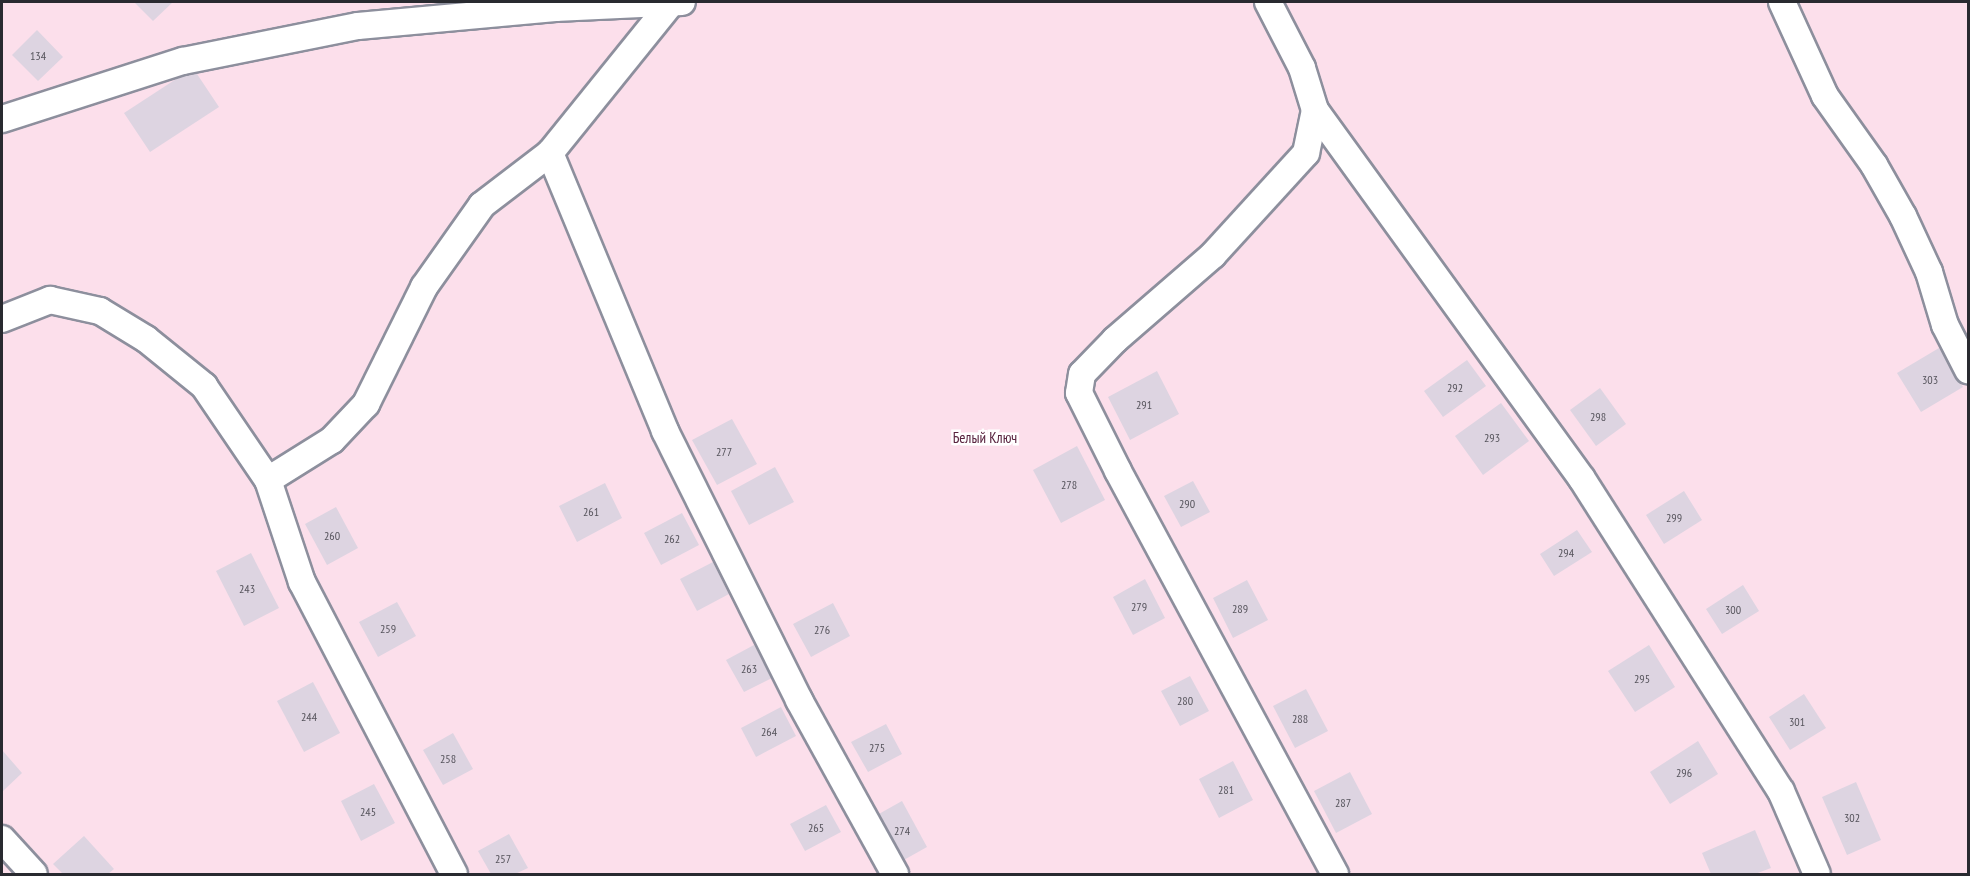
<!DOCTYPE html>
<meta charset="utf-8">
<style>
body{margin:0}
#map{position:relative;width:1970px;height:876px;overflow:hidden;background:#fbfbff;font-family:"PT Sans Narrow",sans-serif}
div>[style]{position:absolute}
.green>*{inset:0;background:#fcdfeb}
.building>*{inset:0;background:#ddd4e1}
.roads{filter:drop-shadow(2px 0 #8d8f9d) drop-shadow(-2px 0 #8d8f9d) drop-shadow(0 2px #8d8f9d) drop-shadow(0 -2px #8d8f9d)}
.service>*{height:26px;margin:-13px;padding:0 13px;transform-origin:13px;border-radius:13px;background:#fff}
span{translate:-50% -50%;white-space:nowrap;text-align:center;line-height:1.15;-webkit-text-stroke:5px #fff;paint-order:stroke}
.number-label{font-size:12px;color:#56545c}
.number-label span{-webkit-text-stroke-width:0}
.park-label{font-size:15px;color:#59233f}
.frame{position:absolute;inset:0;border:3px solid #292a30;pointer-events:none}
</style>
<div id="map">
<div class="green">
<div style="clip-path:polygon(2px 2px,1968px 2px,1968px 874px,2px 874px)"></div>
</div>
<div class="building">
<div style="clip-path:polygon(134px 2px,173px 2px,153px 21px)"></div>
<div style="clip-path:polygon(37px 30px,63px 57px,38px 81px,12px 55px)"></div>
<div style="clip-path:polygon(193px 68px,219px 107px,150px 152px,124px 113px)"></div>
<div style="clip-path:polygon(1939px 348px,1963px 387px,1921px 412px,1897px 373px)"></div>
<div style="clip-path:polygon(1467px 360px,1486px 386px,1443px 417px,1424px 391px)"></div>
<div style="clip-path:polygon(1157px 371px,1179px 414px,1130px 440px,1108px 397px)"></div>
<div style="clip-path:polygon(1600px 388px,1626px 424px,1596px 446px,1570px 410px)"></div>
<div style="clip-path:polygon(1501px 403px,1529px 441px,1483px 475px,1455px 436px)"></div>
<div style="clip-path:polygon(732px 419px,757px 464px,717px 485px,692px 440px)"></div>
<div style="clip-path:polygon(1077px 446px,1105px 500px,1061px 523px,1033px 470px)"></div>
<div style="clip-path:polygon(775px 467px,794px 502px,749px 525px,731px 491px)"></div>
<div style="clip-path:polygon(1193px 481px,1210px 512px,1181px 527px,1164px 496px)"></div>
<div style="clip-path:polygon(605px 483px,622px 518px,577px 542px,559px 506px)"></div>
<div style="clip-path:polygon(1684px 491px,1702px 520px,1664px 544px,1646px 515px)"></div>
<div style="clip-path:polygon(336px 507px,358px 548px,327px 565px,305px 524px)"></div>
<div style="clip-path:polygon(682px 513px,699px 545px,661px 565px,644px 533px)"></div>
<div style="clip-path:polygon(1577px 530px,1592px 552px,1554px 576px,1540px 554px)"></div>
<div style="clip-path:polygon(251px 553px,279px 608px,244px 626px,216px 571px)"></div>
<div style="clip-path:polygon(713px 562px,729px 594px,697px 611px,680px 579px)"></div>
<div style="clip-path:polygon(1145px 579px,1165px 618px,1133px 635px,1113px 597px)"></div>
<div style="clip-path:polygon(1247px 580px,1268px 620px,1233px 638px,1213px 598px)"></div>
<div style="clip-path:polygon(1743px 585px,1759px 611px,1722px 634px,1706px 609px)"></div>
<div style="clip-path:polygon(397px 602px,416px 636px,378px 657px,359px 622px)"></div>
<div style="clip-path:polygon(833px 603px,850px 636px,811px 657px,793px 624px)"></div>
<div style="clip-path:polygon(754px 645px,772px 678px,744px 692px,726px 660px)"></div>
<div style="clip-path:polygon(1649px 645px,1675px 687px,1635px 712px,1608px 671px)"></div>
<div style="clip-path:polygon(1190px 676px,1209px 711px,1180px 726px,1161px 691px)"></div>
<div style="clip-path:polygon(313px 682px,340px 733px,304px 752px,277px 701px)"></div>
<div style="clip-path:polygon(1306px 689px,1328px 731px,1295px 748px,1273px 706px)"></div>
<div style="clip-path:polygon(1804px 694px,1826px 728px,1790px 750px,1769px 717px)"></div>
<div style="clip-path:polygon(781px 707px,796px 736px,756px 757px,741px 728px)"></div>
<div style="clip-path:polygon(886px 724px,902px 754px,868px 772px,851px 742px)"></div>
<div style="clip-path:polygon(453px 733px,473px 769px,443px 785px,423px 750px)"></div>
<div style="clip-path:polygon(1698px 741px,1718px 774px,1670px 804px,1650px 772px)"></div>
<div style="clip-path:polygon(2px 750px,22px 773px,2px 792px)"></div>
<div style="clip-path:polygon(1233px 761px,1253px 800px,1219px 818px,1199px 779px)"></div>
<div style="clip-path:polygon(1350px 772px,1372px 814px,1336px 833px,1314px 791px)"></div>
<div style="clip-path:polygon(1856px 782px,1881px 840px,1847px 855px,1822px 797px)"></div>
<div style="clip-path:polygon(374px 784px,395px 823px,361px 841px,341px 801px)"></div>
<div style="clip-path:polygon(902px 801px,927px 847px,902px 861px,877px 815px)"></div>
<div style="clip-path:polygon(826px 805px,841px 832px,805px 851px,790px 824px)"></div>
<div style="clip-path:polygon(1755px 830px,1771px 868px,1755px 874px,1711px 874px,1702px 853px)"></div>
<div style="clip-path:polygon(509px 834px,528px 868px,515px 874px,491px 874px,478px 851px)"></div>
<div style="clip-path:polygon(84px 836px,114px 869px,108px 874px,63px 874px,53px 864px)"></div>
</div>
<div class="roads">
<div class="service">
<div style="left:1268px;top:2px;width:74px;rotate:62.7deg"></div>
<div style="left:1302px;top:68px;width:44px;rotate:72.8deg"></div>
<div style="left:1315px;top:110px;width:455px;rotate:54.1deg"></div>
<div style="left:1582px;top:479px;width:370px;rotate:57.5deg"></div>
<div style="left:1781px;top:791px;width:90px;rotate:66.6deg"></div>
<div style="left:1782px;top:2px;width:103px;rotate:65.4deg"></div>
<div style="left:1825px;top:96px;width:85px;rotate:54.6deg"></div>
<div style="left:1874px;top:165px;width:59px;rotate:60.4deg"></div>
<div style="left:1903px;top:216px;width:62px;rotate:65.1deg"></div>
<div style="left:1929px;top:272px;width:55px;rotate:73.2deg"></div>
<div style="left:1945px;top:325px;width:51px;rotate:62.9deg"></div>
<div style="left:1315px;top:110px;width:44px;rotate:101.8deg"></div>
<div style="left:1306px;top:153px;width:138px;rotate:132.4deg"></div>
<div style="left:1213px;top:255px;width:130px;rotate:139.1deg"></div>
<div style="left:1115px;top:340px;width:47px;rotate:134.1deg"></div>
<div style="left:1082px;top:374px;width:19px;rotate:99deg"></div>
<div style="left:1079px;top:393px;width:87px;rotate:63.4deg"></div>
<div style="left:1118px;top:471px;width:458px;rotate:61.7deg"></div>
<div style="left:2px;top:119px;width:190px;rotate:-17.8deg"></div>
<div style="left:183px;top:61px;width:178px;rotate:-11.3deg"></div>
<div style="left:358px;top:26px;width:198px;rotate:-5.2deg"></div>
<div style="left:555px;top:8px;width:127px;rotate:-2.7deg"></div>
<div style="left:550px;top:153px;width:301px;rotate:67.5deg"></div>
<div style="left:665px;top:431px;width:301px;rotate:63.5deg"></div>
<div style="left:799px;top:700px;width:199px;rotate:61.1deg"></div>
<div style="left:2px;top:319px;width:52px;rotate:-21.6deg"></div>
<div style="left:50px;top:300px;width:51px;rotate:12.4deg"></div>
<div style="left:100px;top:311px;width:54px;rotate:31.3deg"></div>
<div style="left:146px;top:339px;width:75px;rotate:39deg"></div>
<div style="left:204px;top:386px;width:114px;rotate:55.8deg"></div>
<div style="left:268px;top:480px;width:108px;rotate:71.6deg"></div>
<div style="left:302px;top:582px;width:329px;rotate:62.5deg"></div>
<div style="left:268px;top:480px;width:75px;rotate:-32deg"></div>
<div style="left:332px;top:440px;width:50px;rotate:-46.6deg"></div>
<div style="left:366px;top:404px;width:131px;rotate:-63.6deg"></div>
<div style="left:424px;top:287px;width:100px;rotate:-54.7deg"></div>
<div style="left:482px;top:205px;width:86px;rotate:-37.4deg"></div>
<div style="left:550px;top:153px;width:194px;rotate:-51.1deg"></div>
<div style="left:2px;top:839px;width:47px;rotate:47.6deg"></div>
</div>
</div>
<div class="number-label">
<span style="left:38px;top:56px">134</span>
<span style="left:1930px;top:380px">303</span>
<span style="left:1455px;top:388px">292</span>
<span style="left:1144px;top:405px">291</span>
<span style="left:1598px;top:417px">298</span>
<span style="left:1492px;top:438px">293</span>
<span style="left:724px;top:452px">277</span>
<span style="left:1069px;top:485px">278</span>
<span style="left:1187px;top:504px">290</span>
<span style="left:591px;top:512px">261</span>
<span style="left:1674px;top:518px">299</span>
<span style="left:332px;top:536px">260</span>
<span style="left:672px;top:539px">262</span>
<span style="left:1566px;top:553px">294</span>
<span style="left:247px;top:589px">243</span>
<span style="left:1139px;top:607px">279</span>
<span style="left:1240px;top:609px">289</span>
<span style="left:1733px;top:610px">300</span>
<span style="left:388px;top:629px">259</span>
<span style="left:822px;top:630px">276</span>
<span style="left:749px;top:669px">263</span>
<span style="left:1642px;top:679px">295</span>
<span style="left:1185px;top:701px">280</span>
<span style="left:309px;top:717px">244</span>
<span style="left:1300px;top:719px">288</span>
<span style="left:1797px;top:722px">301</span>
<span style="left:769px;top:732px">264</span>
<span style="left:877px;top:748px">275</span>
<span style="left:448px;top:759px">258</span>
<span style="left:1684px;top:773px">296</span>
<span style="left:1226px;top:790px">281</span>
<span style="left:1343px;top:803px">287</span>
<span style="left:368px;top:812px">245</span>
<span style="left:1852px;top:818px">302</span>
<span style="left:816px;top:828px">265</span>
<span style="left:902px;top:831px">274</span>
<span style="left:503px;top:859px">257</span>
</div>
<div class="park-label">
<span style="left:985px;top:438px">Белый Ключ</span>
</div>
<div class="frame"></div>
</div>
